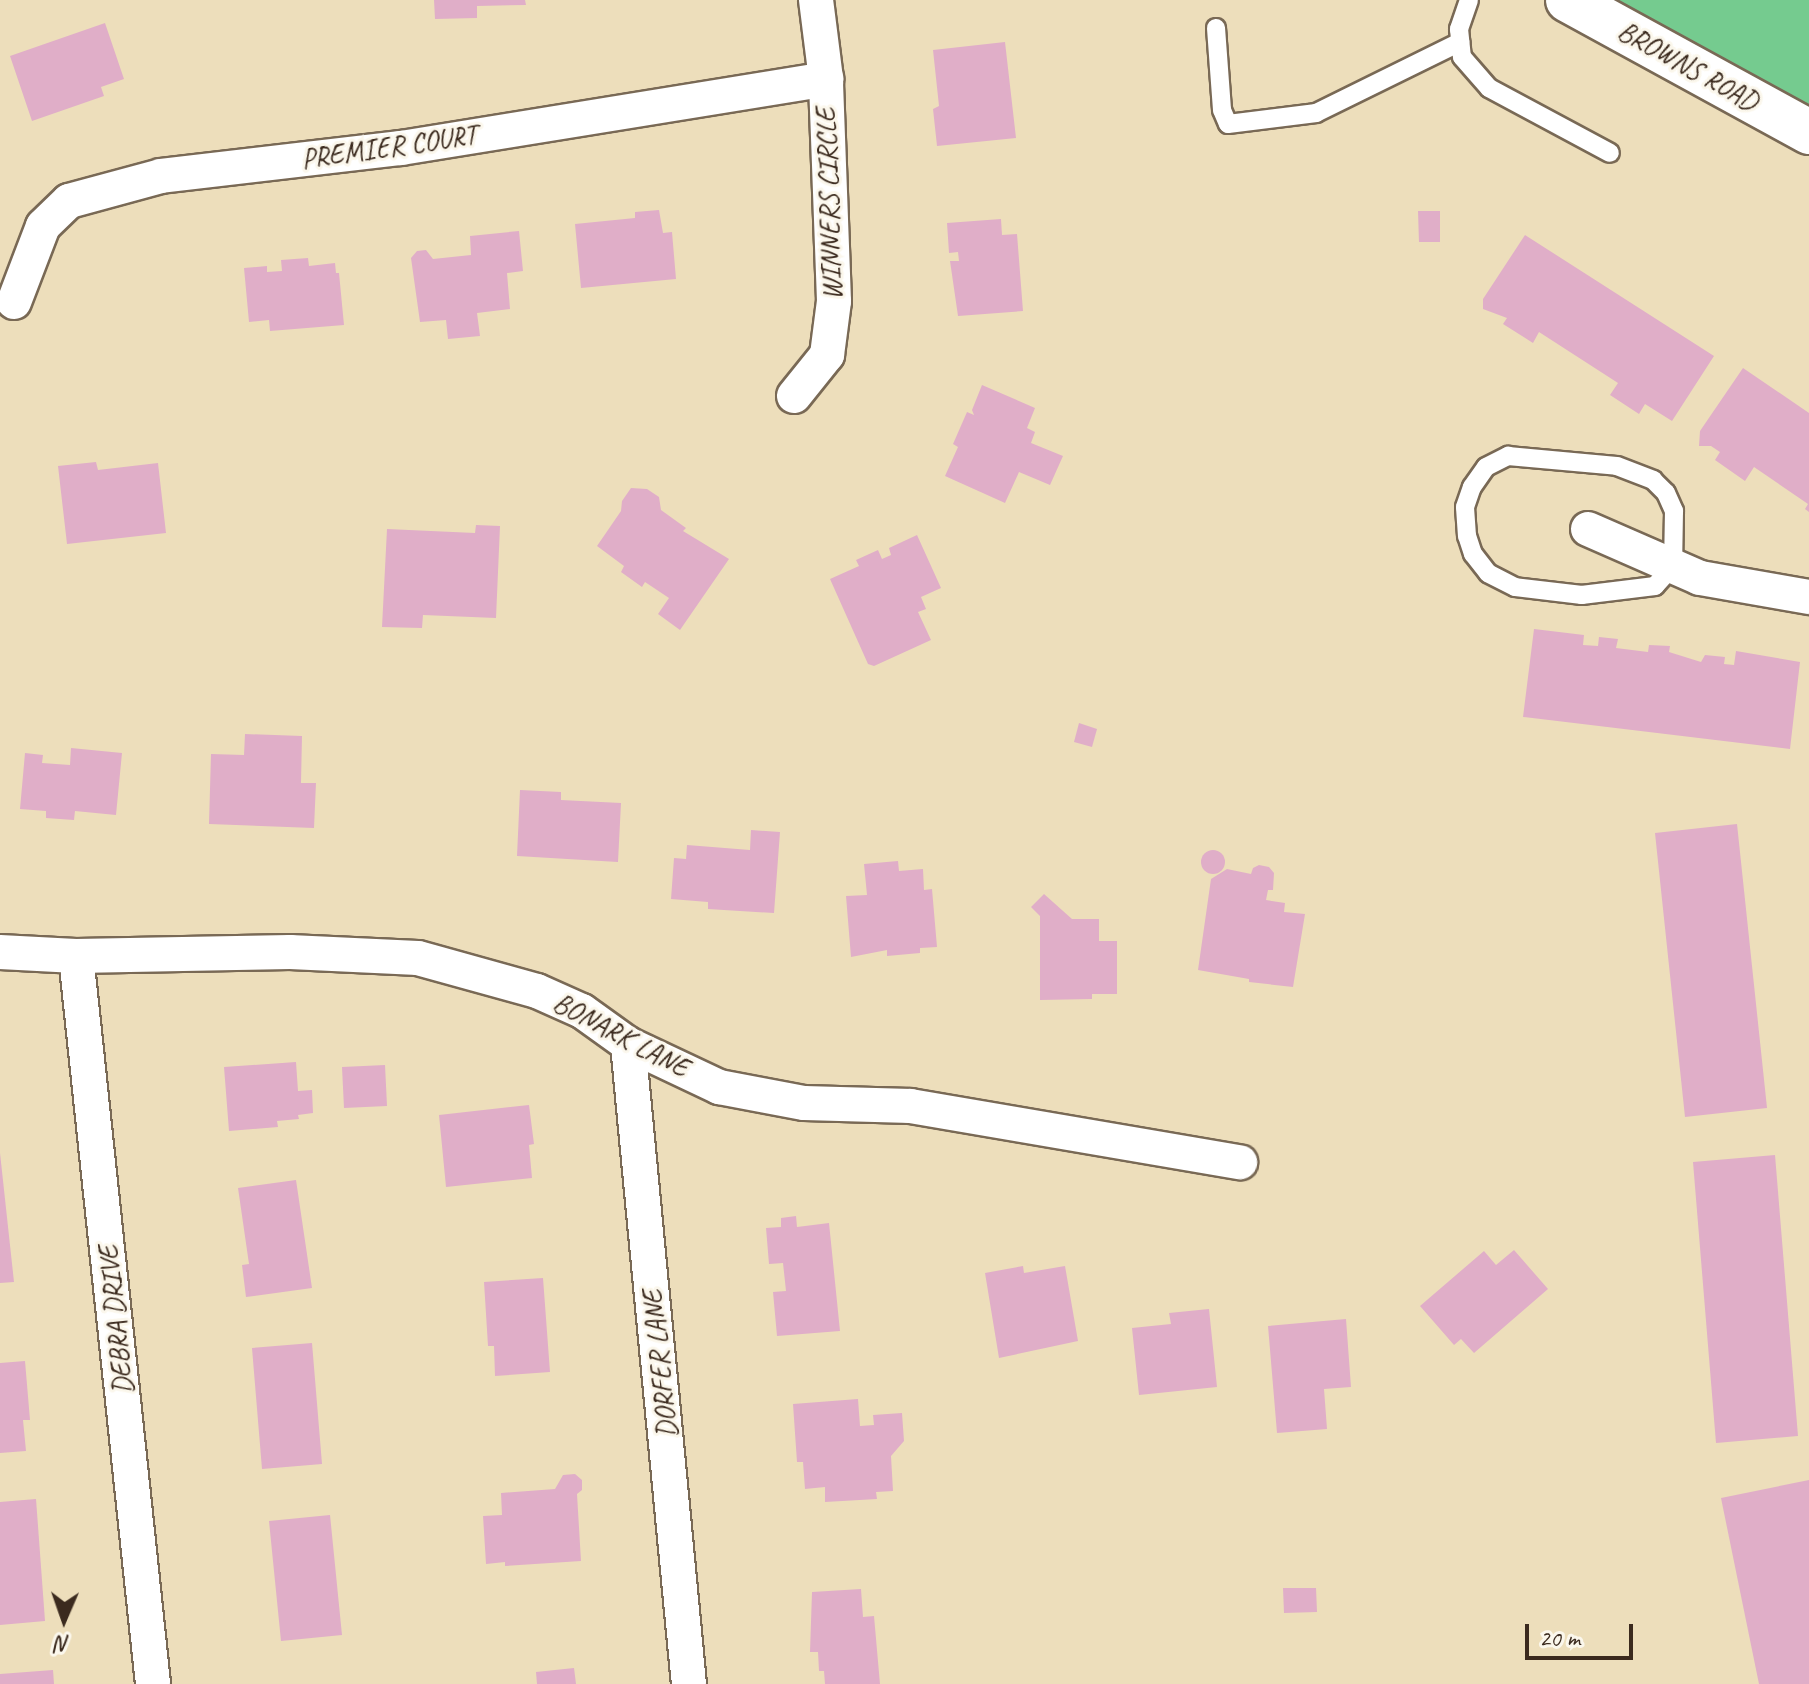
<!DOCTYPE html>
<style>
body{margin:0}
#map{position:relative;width:1809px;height:1684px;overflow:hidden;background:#eddebb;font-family:Caveat,sans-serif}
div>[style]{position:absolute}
.green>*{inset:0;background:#75cb8f}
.building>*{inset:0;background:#e0aec8}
.round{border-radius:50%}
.roads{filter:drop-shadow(2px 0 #796955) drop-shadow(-2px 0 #796955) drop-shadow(0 2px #796955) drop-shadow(0 -2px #796955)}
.service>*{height:18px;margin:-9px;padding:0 9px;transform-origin:9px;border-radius:9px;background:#fff}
.minor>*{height:34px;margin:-17px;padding:0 17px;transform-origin:17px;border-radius:17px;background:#fff}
.tertiary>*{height:44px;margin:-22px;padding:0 22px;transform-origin:22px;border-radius:22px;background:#fff}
span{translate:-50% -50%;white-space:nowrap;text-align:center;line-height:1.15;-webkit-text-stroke:6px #fbf7ec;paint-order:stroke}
.street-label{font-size:28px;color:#3b2a1e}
.north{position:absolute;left:24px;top:1580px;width:80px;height:80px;-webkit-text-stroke:6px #fbf7ec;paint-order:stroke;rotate:182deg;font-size:22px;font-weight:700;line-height:32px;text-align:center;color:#3b2a1e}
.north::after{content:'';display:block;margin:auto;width:28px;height:36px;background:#3b2a1e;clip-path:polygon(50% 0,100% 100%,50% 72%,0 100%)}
.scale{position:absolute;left:1525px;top:1624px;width:108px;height:36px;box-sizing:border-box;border:4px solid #3b2a1e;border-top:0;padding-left:10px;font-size:24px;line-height:28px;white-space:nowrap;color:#3b2a1e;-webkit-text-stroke:6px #fbf7ec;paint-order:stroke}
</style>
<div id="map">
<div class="green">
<div style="clip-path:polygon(1599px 0,1809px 0,1809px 125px)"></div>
</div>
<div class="building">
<div style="clip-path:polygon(434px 0,525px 0,526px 5px,477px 6px,477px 18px,435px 19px)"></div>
<div style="clip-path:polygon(105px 23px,124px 79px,101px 87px,104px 96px,32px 121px,10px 56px)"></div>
<div style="clip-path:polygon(1005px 42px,1016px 138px,937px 146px,933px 109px,939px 106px,933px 50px)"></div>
<div style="clip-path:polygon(659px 210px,663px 233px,672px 232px,676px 279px,581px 288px,575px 224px,635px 218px,635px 212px)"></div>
<div style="clip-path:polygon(1418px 211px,1440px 211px,1440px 242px,1419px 242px)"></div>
<div style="clip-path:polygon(1001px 219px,1002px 235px,1017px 234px,1023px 311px,958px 316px,950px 261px,959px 261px,958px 252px,949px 253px,947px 223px)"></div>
<div style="clip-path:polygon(519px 231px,523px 271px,507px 273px,510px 309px,477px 313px,480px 336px,448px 339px,446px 320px,420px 322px,411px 258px,417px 251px,426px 250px,433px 259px,471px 255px,470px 236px)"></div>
<div style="clip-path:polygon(1525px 235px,1714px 356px,1672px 421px,1645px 404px,1639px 414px,1610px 395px,1618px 383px,1539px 332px,1533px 343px,1503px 324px,1507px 318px,1483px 309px,1483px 299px)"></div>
<div style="clip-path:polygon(308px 258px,309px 266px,335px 263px,336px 273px,339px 273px,344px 325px,270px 331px,269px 320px,249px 322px,244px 268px,267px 266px,267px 272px,282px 271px,281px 260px)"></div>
<div style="clip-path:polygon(1743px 368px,1809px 413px,1809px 512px,1805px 509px,1808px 504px,1754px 467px,1745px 481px,1715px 460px,1720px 452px,1711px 446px,1699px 446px,1700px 431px)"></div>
<div style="clip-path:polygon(982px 385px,1035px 408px,1027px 428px,1035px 432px,1031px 443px,1063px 456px,1050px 485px,1019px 472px,1005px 503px,945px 476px,958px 447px,953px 444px,967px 412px,974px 415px,972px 410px)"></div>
<div style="clip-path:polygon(96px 462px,98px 470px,158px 463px,166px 533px,67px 544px,58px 466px)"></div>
<div style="clip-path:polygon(631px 488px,647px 489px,659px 497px,661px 510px,686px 528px,683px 531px,729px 559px,680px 630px,658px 614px,669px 598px,645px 582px,642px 587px,621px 572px,624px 566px,597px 546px,621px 511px,622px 501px)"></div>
<div style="clip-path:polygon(476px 525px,500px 526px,496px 618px,423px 615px,422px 628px,382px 627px,387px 529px,475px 533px)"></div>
<div style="clip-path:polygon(917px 535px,941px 588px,921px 597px,926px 609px,918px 612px,931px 640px,874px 666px,868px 664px,830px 579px,859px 566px,856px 560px,878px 550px,882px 559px,891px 555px,889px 548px)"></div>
<div style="clip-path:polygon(1534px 629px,1584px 635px,1583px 645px,1598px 646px,1599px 637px,1618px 639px,1616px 648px,1648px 652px,1649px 645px,1670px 646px,1669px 652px,1701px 662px,1705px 655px,1725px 657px,1724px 664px,1734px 665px,1736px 651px,1800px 662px,1790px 749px,1523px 717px)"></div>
<div style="clip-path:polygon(1079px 723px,1097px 729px,1092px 747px,1074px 742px)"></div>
<div style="clip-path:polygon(245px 734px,302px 736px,301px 783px,316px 783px,314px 828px,209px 824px,211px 754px,244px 755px)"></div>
<div style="clip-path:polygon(71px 748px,122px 753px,116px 815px,75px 811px,74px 820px,46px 818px,46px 811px,20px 809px,25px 753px,43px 755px,42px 763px,70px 765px)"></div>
<div style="clip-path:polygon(520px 790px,561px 792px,561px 800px,621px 803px,618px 862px,517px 856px)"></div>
<div style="clip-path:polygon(1737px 824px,1767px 1108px,1685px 1117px,1655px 833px)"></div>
<div style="clip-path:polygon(751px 830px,780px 832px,774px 913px,708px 909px,708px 902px,671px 899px,674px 858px,686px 859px,687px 845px,750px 850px)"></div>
<div class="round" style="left:1201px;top:850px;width:24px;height:24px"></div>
<div style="clip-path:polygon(898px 861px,899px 871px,923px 869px,924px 890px,932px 889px,937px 947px,920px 948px,920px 953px,887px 956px,887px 950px,851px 957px,846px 896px,867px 895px,864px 864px)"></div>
<div style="clip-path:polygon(1259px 865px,1269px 867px,1274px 873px,1273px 890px,1268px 890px,1266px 900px,1285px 903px,1284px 912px,1305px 914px,1293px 987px,1249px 982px,1249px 979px,1198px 970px,1211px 879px,1227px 869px,1251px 874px,1253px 868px)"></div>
<div style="clip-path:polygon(1044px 894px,1072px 919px,1099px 919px,1099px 941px,1117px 941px,1117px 994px,1092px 994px,1092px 999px,1040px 1000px,1040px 916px,1031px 907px)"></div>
<div style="clip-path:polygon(296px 1062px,298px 1091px,312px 1090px,313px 1113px,298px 1115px,299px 1119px,277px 1121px,278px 1127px,229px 1131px,224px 1067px)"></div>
<div style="clip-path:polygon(385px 1065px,387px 1106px,344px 1108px,342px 1067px)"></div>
<div style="clip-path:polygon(529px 1105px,534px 1144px,529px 1145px,532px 1178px,446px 1187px,439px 1115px)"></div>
<div style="clip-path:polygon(0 1153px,14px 1282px,0 1283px)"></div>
<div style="clip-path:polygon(1775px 1155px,1798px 1436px,1716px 1443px,1693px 1162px)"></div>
<div style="clip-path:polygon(296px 1180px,312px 1288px,246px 1297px,242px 1265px,249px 1264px,238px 1188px)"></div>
<div style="clip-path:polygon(796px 1216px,797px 1227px,829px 1223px,840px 1331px,777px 1336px,773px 1292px,786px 1291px,783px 1263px,769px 1264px,766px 1228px,781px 1227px,781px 1218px)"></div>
<div style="clip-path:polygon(1514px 1250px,1548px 1289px,1474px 1353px,1461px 1339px,1454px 1345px,1420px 1306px,1484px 1251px,1496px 1265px)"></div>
<div style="clip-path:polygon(1023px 1266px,1024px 1273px,1065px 1266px,1078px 1341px,999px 1358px,985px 1273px)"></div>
<div style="clip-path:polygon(543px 1278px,550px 1372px,495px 1376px,494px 1346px,488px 1346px,484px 1282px)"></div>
<div style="clip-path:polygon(1209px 1309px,1217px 1387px,1139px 1395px,1132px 1328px,1171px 1324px,1169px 1313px)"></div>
<div style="clip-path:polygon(1346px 1319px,1351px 1387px,1324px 1389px,1327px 1429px,1277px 1433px,1268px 1326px)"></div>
<div style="clip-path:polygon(312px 1343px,322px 1464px,262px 1469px,252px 1348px)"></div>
<div style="clip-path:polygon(25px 1361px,30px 1420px,23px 1420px,26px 1451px,0 1453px,0 1363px)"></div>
<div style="clip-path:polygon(858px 1399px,860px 1426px,874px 1425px,873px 1415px,902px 1413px,904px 1441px,891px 1456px,893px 1491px,876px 1492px,877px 1499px,825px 1502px,825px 1487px,805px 1489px,803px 1462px,797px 1462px,793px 1404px)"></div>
<div style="clip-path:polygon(575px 1474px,582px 1480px,582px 1490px,577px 1494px,581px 1561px,505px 1566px,505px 1562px,486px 1564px,483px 1516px,502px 1515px,501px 1493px,555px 1489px,563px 1475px)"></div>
<div style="clip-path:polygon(1809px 1480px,1809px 1684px,1759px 1684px,1721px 1498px)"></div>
<div style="clip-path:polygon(36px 1499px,45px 1621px,0 1625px,0 1502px)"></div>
<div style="clip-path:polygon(330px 1515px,342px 1635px,281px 1641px,269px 1521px)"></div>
<div style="clip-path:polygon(1283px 1588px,1316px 1588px,1317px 1612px,1284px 1613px)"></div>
<div style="clip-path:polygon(861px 1589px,863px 1617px,874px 1616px,880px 1684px,825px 1684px,824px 1671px,819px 1671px,818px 1652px,810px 1652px,812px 1592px)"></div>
<div style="clip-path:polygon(574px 1668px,576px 1684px,537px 1684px,536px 1672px)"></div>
<div style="clip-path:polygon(53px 1670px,54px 1684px,0 1684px,0 1674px)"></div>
</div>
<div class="roads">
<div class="service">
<div style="left:1469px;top:0;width:31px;rotate:109deg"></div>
<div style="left:1459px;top:29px;width:28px;rotate:84deg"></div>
<div style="left:1462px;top:57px;width:41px;rotate:48.9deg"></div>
<div style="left:1489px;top:88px;width:137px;rotate:28.2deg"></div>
<div style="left:1216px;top:28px;width:82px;rotate:85.8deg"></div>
<div style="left:1222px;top:110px;width:15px;rotate:67deg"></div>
<div style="left:1228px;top:124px;width:89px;rotate:-7.1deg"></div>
<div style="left:1316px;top:113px;width:161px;rotate:-26.2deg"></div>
<div style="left:1508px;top:456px;width:109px;rotate:5.2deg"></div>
<div style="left:1617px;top:466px;width:39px;rotate:21deg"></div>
<div style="left:1653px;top:480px;width:18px;rotate:45deg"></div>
<div style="left:1666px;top:493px;width:20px;rotate:66deg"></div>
<div style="left:1674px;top:511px;width:55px;rotate:91deg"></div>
<div style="left:1673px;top:566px;width:27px;rotate:132deg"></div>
<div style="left:1655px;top:586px;width:74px;rotate:173deg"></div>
<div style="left:1582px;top:595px;width:67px;rotate:-173.2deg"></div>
<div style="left:1515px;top:587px;width:30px;rotate:-153deg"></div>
<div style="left:1488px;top:573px;width:24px;rotate:-128deg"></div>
<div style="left:1473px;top:554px;width:19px;rotate:-108deg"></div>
<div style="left:1467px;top:536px;width:29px;rotate:-94deg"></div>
<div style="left:1465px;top:507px;width:21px;rotate:-71deg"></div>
<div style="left:1472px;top:487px;width:24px;rotate:-55deg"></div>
<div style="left:1486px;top:467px;width:25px;rotate:-27deg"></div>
</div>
<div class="minor">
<div style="left:14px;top:302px;width:81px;rotate:-69.1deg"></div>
<div style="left:43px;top:226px;width:36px;rotate:-44deg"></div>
<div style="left:69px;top:201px;width:95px;rotate:-15.2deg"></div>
<div style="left:161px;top:176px;width:242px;rotate:-6.7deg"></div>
<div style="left:401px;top:148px;width:431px;rotate:-9.2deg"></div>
<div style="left:794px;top:396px;width:53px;rotate:-51.2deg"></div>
<div style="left:827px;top:355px;width:54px;rotate:-82.6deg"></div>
<div style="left:834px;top:301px;width:222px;rotate:-92.1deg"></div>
<div style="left:826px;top:79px;width:80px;rotate:-97.2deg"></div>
<div style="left:1588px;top:529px;width:122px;rotate:23.6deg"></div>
<div style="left:1700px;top:578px;width:111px;rotate:9.9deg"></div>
<div style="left:0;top:952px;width:76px;rotate:3deg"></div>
<div style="left:76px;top:956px;width:214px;rotate:-1.1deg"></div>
<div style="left:290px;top:952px;width:128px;rotate:2.7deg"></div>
<div style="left:418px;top:958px;width:123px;rotate:15.5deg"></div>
<div style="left:537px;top:991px;width:49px;rotate:24deg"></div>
<div style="left:582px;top:1011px;width:57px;rotate:35.7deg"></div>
<div style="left:628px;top:1044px;width:101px;rotate:25.3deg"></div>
<div style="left:719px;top:1087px;width:86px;rotate:10.7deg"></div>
<div style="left:804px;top:1103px;width:107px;rotate:1.6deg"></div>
<div style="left:911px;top:1106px;width:334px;rotate:9.7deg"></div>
<div style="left:76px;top:956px;width:732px;rotate:83.96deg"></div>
<div style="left:628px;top:1044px;width:643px;rotate:84.56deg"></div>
</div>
<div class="tertiary">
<div style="left:1568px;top:0;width:275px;rotate:28.7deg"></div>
</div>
</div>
<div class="street-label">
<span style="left:1688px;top:66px;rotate:29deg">BROWNS ROAD</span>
<span style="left:389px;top:147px;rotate:-8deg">PREMIER COURT</span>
<span style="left:829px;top:204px;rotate:-92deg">WINNERS CIRCLE</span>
<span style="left:621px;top:1035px;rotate:28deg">BONARK LANE</span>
<span style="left:116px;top:1320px;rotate:-96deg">DEBRA DRIVE</span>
<span style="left:660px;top:1364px;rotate:-96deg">DORFER LANE</span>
</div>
<div class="north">N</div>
<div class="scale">20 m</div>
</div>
